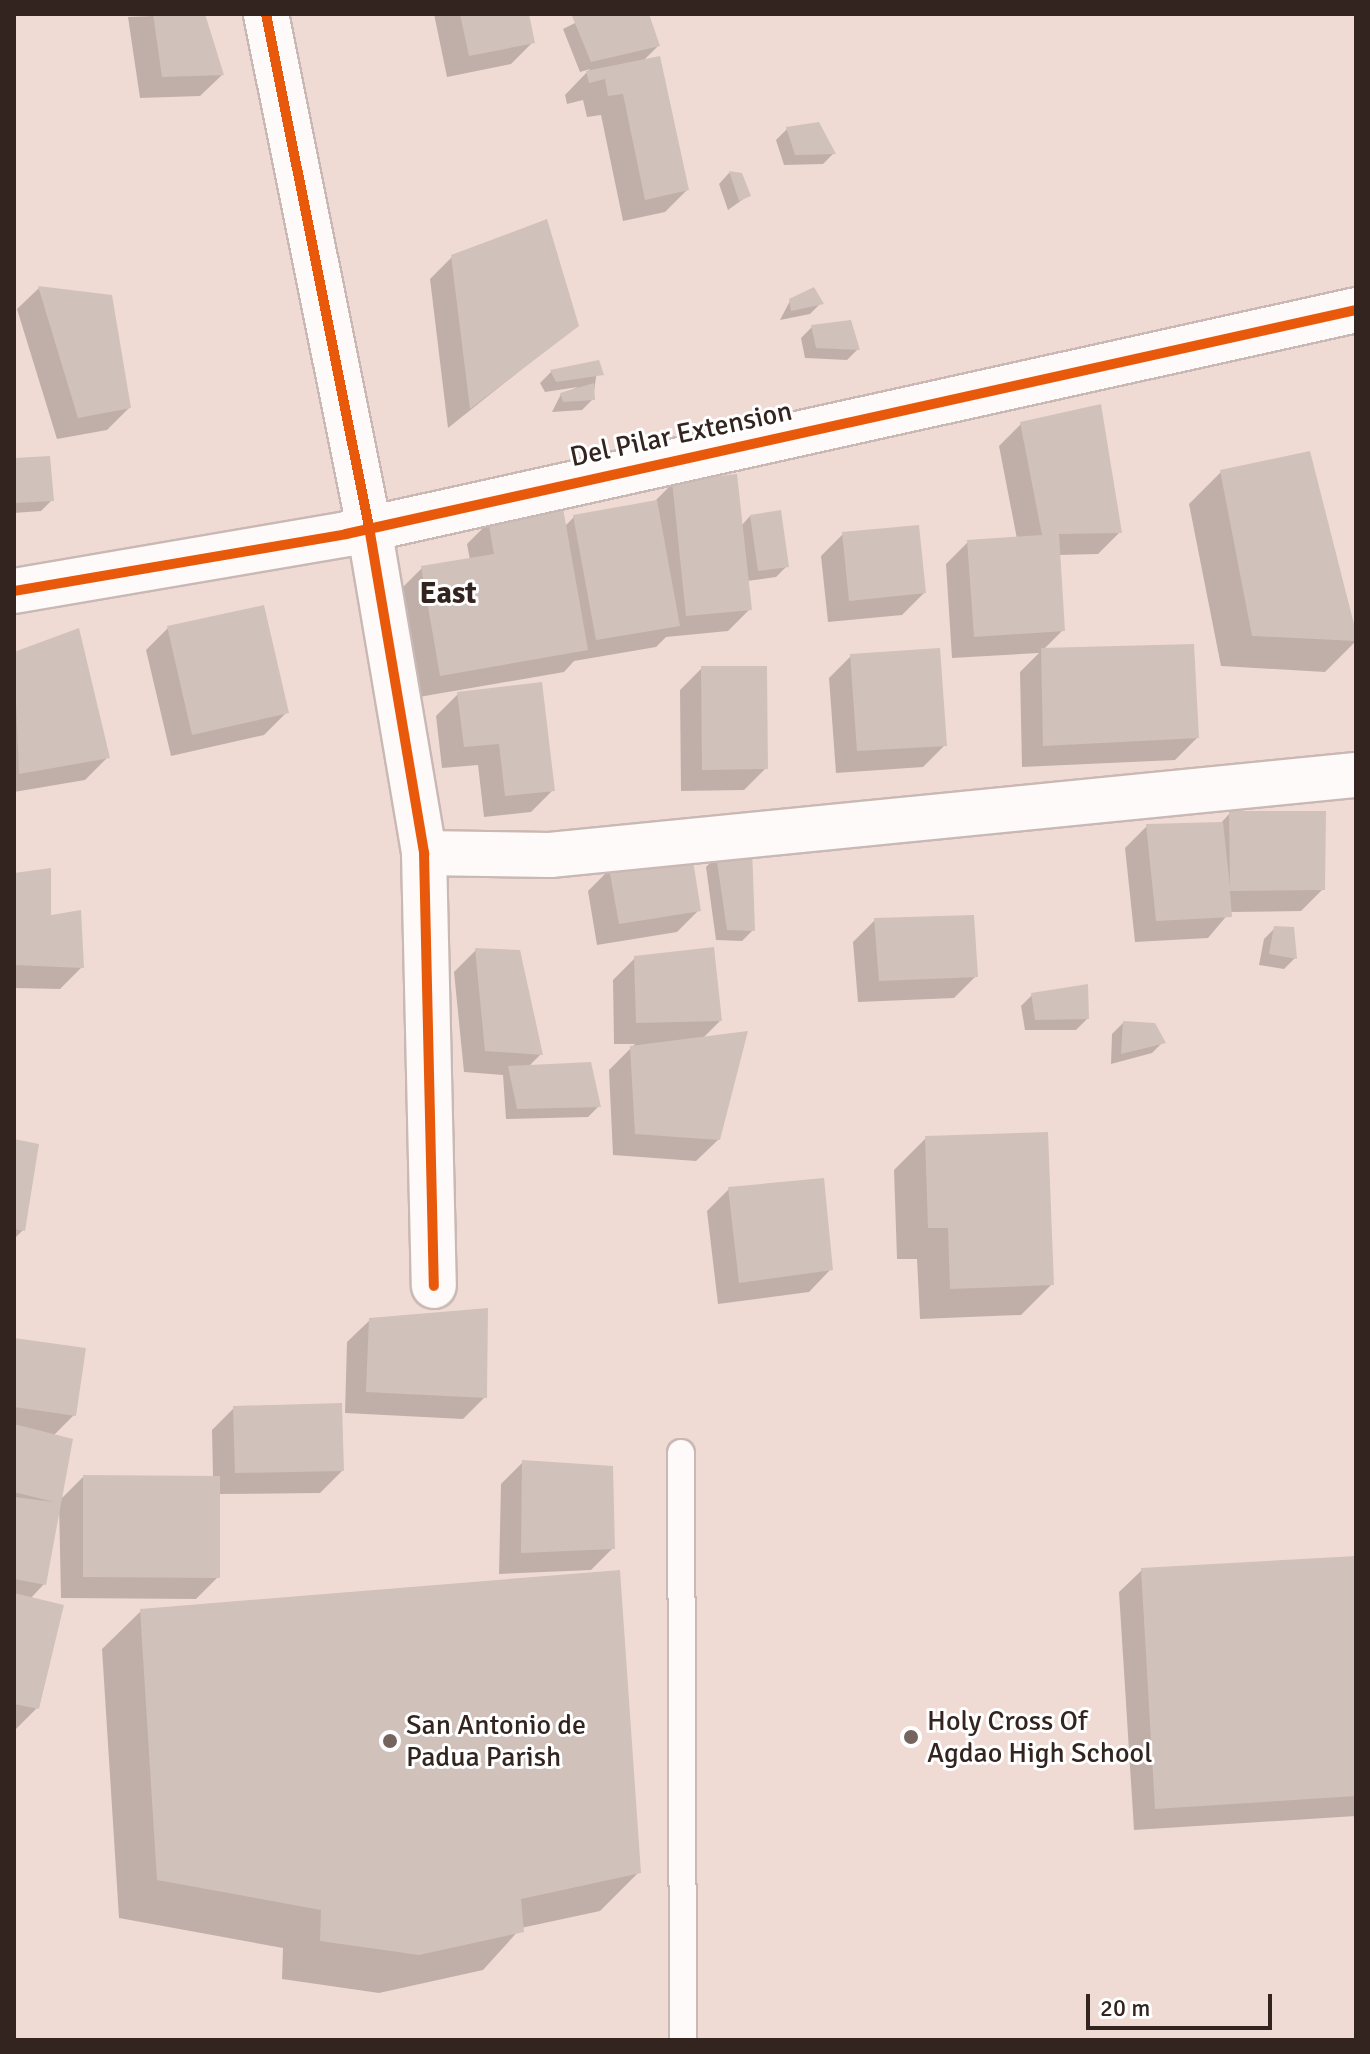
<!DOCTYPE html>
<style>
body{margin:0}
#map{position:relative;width:1370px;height:2054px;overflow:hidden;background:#f0dbd4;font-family:Signika,sans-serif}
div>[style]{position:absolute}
.shadow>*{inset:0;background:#0003}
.building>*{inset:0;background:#d1c1bb}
.roads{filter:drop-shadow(2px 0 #c9b8b3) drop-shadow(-2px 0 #c9b8b3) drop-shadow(0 2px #c9b8b3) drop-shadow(0 -2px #c9b8b3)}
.lane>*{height:26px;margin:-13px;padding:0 13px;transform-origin:13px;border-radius:13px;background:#fdfaf9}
.street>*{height:44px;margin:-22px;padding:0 22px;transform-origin:22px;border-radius:22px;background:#fdfaf9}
.cycleway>*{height:10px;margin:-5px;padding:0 5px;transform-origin:5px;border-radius:5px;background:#e8590c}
.dots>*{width:22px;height:22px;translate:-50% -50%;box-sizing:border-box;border:4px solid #fff;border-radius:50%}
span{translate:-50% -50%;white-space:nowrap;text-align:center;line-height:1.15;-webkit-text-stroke:6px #fff;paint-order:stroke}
.street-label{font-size:28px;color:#33241f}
.poi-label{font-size:28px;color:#33241f}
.left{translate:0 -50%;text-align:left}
.neighbourhood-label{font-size:30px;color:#33241f;font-weight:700}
.frame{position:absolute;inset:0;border:16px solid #33241f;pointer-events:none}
.scale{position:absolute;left:1086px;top:1994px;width:186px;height:36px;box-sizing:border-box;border:4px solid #33241f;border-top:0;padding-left:10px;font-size:24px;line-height:28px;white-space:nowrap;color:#33241f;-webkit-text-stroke:6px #fff;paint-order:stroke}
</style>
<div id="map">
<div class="shadow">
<div style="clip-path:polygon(203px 14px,222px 75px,200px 96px,140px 98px,128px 17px)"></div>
<div style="clip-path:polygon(434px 14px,527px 14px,533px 42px,511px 64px,447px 77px)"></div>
<div style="clip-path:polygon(593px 14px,647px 14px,658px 46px,643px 61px,687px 190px,665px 212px,623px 221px,601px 115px,587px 117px,583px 100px,567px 104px,565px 95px,590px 69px,580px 72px,563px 29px)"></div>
<div style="clip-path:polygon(787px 129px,834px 153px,823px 164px,784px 165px,776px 140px)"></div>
<div style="clip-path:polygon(729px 173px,741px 175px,749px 195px,728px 210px,719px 184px)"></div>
<div style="clip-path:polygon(452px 257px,576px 326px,448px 428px,430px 279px)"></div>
<div style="clip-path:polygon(39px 288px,129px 408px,107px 430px,57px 439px,17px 309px)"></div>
<div style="clip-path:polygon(790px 301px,821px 303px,810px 314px,780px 320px)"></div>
<div style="clip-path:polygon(812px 327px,858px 349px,847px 360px,805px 358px,801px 338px)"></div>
<div style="clip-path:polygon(598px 363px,593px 399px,582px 410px,552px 412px,561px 394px,578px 387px,545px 392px,540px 383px,551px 372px)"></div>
<div style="clip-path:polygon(1021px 424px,1120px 532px,1098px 554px,1058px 555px,1063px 630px,1044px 649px,1197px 738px,1175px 760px,1022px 767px,1020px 672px,1039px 653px,952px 658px,946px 564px,968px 542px,1017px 539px,999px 446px)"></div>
<div style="clip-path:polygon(14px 460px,52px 500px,41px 511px,14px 513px)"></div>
<div style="clip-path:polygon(1221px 472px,1356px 641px,1325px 672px,1221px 666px,1189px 504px)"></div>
<div style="clip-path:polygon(673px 483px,741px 526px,750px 516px,787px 566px,776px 577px,747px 581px,750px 609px,728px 631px,666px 637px,656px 647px,574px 661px,564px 672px,419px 697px,400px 590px,422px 568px,470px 560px,467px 544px,489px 522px,564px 527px,574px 517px,654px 502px)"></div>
<div style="clip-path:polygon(843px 534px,924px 593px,902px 615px,828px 622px,821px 556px)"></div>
<div style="clip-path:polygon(168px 628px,286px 713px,264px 735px,171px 756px,146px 650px)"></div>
<div style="clip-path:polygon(78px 630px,107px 758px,85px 780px,14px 792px,14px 654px)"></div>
<div style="clip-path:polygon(851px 656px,945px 745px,923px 767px,836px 773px,829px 678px)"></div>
<div style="clip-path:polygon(702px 668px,766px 768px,744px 790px,681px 791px,680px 690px)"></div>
<div style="clip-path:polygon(458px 694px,553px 790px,531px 812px,484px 817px,478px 765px,442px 768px,436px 716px)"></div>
<div style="clip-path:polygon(1230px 813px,1323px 889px,1301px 911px,1230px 912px,1208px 938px,1135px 942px,1125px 848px,1147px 826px,1220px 824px)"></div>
<div style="clip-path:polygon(717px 856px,753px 930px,742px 941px,716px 940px,706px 867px)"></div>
<div style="clip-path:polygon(610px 869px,699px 910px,677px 932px,597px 945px,588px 891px)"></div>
<div style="clip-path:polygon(14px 875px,82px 967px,60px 989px,14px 988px)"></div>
<div style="clip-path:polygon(875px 920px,976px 976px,954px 998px,858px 1002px,853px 942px)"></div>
<div style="clip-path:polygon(1275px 928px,1295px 958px,1284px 969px,1259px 965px,1264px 939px)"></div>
<div style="clip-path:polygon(476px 950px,541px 1054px,528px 1067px,599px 1106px,588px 1117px,506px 1119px,503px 1075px,464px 1072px,454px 972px)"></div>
<div style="clip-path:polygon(635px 958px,720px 1021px,702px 1039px,719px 1139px,696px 1161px,613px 1155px,609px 1070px,635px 1044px,614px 1044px,613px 980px)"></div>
<div style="clip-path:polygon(1032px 995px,1087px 1019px,1076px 1030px,1025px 1030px,1021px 1006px)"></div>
<div style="clip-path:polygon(1123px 1023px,1163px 1042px,1152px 1053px,1111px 1064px,1112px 1034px)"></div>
<div style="clip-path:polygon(926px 1138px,1052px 1284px,1021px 1315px,920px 1319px,917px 1259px,897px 1259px,894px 1170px)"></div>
<div style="clip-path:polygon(14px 1141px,23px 1230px,14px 1239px)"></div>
<div style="clip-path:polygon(729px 1189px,831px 1269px,809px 1292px,718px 1304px,707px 1211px)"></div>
<div style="clip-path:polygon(370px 1320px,485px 1397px,463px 1419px,345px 1413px,347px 1342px)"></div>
<div style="clip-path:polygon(14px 1340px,74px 1415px,53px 1436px,59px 1501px,83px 1477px,213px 1478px,212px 1430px,234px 1408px,342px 1471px,320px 1493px,218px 1494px,218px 1577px,196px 1599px,61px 1598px,59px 1503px,44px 1584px,30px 1599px,37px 1708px,15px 1730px)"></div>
<div style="clip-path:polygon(523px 1462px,613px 1548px,591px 1570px,499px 1574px,501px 1484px)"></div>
<div style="clip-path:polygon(1356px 1558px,1356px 1816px,1134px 1830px,1119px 1592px,1142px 1570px)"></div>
<div style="clip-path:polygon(141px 1611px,639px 1872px,600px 1911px,521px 1928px,483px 1970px,379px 1993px,282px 1979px,283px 1948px,119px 1918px,102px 1649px)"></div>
</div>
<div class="building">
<div style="clip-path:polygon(153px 14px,205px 14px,224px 75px,162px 77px)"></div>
<div style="clip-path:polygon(460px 14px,529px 14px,535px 43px,469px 56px)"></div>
<div style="clip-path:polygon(583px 14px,649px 14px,660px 46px,591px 62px,572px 16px)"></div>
<div style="clip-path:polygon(660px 56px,689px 190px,645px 200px,623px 94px,608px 96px,605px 79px,589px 83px,586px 71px)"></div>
<div style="clip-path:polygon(819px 122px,836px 154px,795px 155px,786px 127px)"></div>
<div style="clip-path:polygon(729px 171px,742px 173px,751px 196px,739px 201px)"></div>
<div style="clip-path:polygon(547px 219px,579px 326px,470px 409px,451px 255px)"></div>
<div style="clip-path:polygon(38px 286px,112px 295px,131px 408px,78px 418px)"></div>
<div style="clip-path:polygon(814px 287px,824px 304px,791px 311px,789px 299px)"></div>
<div style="clip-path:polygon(851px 320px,860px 350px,816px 348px,811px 325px)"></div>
<div style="clip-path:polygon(599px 360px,604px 375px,556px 382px,550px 370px)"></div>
<div style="clip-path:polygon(594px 383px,595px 400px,563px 402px,560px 393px)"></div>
<div style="clip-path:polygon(1101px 404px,1122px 533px,1059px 534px,1065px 631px,974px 637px,967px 540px,1042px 535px,1020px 422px)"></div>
<div style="clip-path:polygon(1310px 451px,1356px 632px,1356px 641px,1252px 636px,1220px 470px)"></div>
<div style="clip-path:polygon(50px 456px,54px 501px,14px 503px,14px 458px)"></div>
<div style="clip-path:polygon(737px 474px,752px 610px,686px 616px,672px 481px)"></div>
<div style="clip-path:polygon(657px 500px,680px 626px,596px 640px,573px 515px)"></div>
<div style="clip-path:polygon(563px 508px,588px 650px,440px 676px,421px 566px,494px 554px,488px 520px)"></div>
<div style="clip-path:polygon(781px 510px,789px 567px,758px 571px,750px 515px)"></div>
<div style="clip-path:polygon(919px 525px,926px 593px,849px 601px,842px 532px)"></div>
<div style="clip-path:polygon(264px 605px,289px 713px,192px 735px,167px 626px)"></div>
<div style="clip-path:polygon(79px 628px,110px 758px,19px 774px,14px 652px)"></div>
<div style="clip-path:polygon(1194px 644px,1199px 738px,1043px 746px,1041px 648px)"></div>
<div style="clip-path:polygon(940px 648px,947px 746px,857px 751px,850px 654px)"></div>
<div style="clip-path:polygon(701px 666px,767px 666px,768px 769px,702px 770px)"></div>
<div style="clip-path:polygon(542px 682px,555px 791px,505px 796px,499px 744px,464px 747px,457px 692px)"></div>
<div style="clip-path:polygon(1229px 811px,1326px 811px,1325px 890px,1230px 891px,1232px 917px,1156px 921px,1146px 824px,1223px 822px,1230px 887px)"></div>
<div style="clip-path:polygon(752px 847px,755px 931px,727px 930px,716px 855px)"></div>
<div style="clip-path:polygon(692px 854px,701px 911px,619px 924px,609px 868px)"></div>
<div style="clip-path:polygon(51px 868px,51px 915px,81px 910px,84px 968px,14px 965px,14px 873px)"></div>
<div style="clip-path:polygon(974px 915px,978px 977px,879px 981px,874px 918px)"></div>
<div style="clip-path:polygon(1274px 926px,1294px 927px,1297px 959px,1269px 954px)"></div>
<div style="clip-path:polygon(714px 947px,722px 1021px,636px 1023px,634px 956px)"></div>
<div style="clip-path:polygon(475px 948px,520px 950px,543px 1055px,485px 1051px)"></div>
<div style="clip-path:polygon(1088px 984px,1089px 1019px,1035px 1020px,1031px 993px)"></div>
<div style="clip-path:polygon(1123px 1021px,1155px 1023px,1166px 1043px,1121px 1054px)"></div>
<div style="clip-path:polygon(748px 1031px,720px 1140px,635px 1134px,630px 1046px)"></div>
<div style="clip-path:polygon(591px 1062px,601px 1107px,517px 1109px,508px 1066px)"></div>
<div style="clip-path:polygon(1048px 1132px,1054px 1285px,950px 1289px,948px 1228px,928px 1228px,925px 1136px)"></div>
<div style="clip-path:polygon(14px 1139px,39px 1144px,25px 1231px,14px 1229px)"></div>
<div style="clip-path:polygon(824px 1178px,833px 1270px,739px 1283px,728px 1187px)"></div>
<div style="clip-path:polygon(488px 1308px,487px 1398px,366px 1392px,369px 1318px)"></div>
<div style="clip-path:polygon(14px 1338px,86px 1348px,76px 1416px,14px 1407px)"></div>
<div style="clip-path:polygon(342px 1403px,344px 1471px,235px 1473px,233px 1406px)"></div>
<div style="clip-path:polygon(14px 1424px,73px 1439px,46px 1585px,14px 1579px,14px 1497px,54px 1502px,14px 1492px)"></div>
<div style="clip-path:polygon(522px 1460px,613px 1466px,615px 1549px,521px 1553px)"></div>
<div style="clip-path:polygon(83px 1475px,220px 1476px,220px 1578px,83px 1577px)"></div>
<div style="clip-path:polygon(1356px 1556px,1356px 1796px,1155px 1809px,1141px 1568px)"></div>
<div style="clip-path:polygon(620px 1570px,641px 1873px,521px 1899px,524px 1932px,419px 1955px,320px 1941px,321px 1910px,157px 1880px,140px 1609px)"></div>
<div style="clip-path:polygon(14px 1593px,64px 1605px,39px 1709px,14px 1704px)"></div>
</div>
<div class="roads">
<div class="lane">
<div style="left:681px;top:1453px;width:587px;rotate:89.8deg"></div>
</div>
<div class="street">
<div style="left:266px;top:14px;width:523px;rotate:78.65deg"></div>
<div style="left:369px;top:527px;width:331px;rotate:80.4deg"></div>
<div style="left:424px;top:853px;width:433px;rotate:88.7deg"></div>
<div style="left:14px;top:591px;width:337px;rotate:-9.7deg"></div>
<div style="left:346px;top:534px;width:1035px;rotate:-12.5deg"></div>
<div style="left:424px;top:853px;width:126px;rotate:0.9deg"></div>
<div style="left:550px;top:855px;width:810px;rotate:-5.67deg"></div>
</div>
</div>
<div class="cycleway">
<div style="left:266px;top:14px;width:523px;rotate:78.65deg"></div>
<div style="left:369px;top:527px;width:331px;rotate:80.4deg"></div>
<div style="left:424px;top:853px;width:433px;rotate:88.7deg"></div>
<div style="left:14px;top:591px;width:337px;rotate:-9.7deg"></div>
<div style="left:346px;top:534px;width:1035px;rotate:-12.5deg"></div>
</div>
<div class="dots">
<div style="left:911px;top:1737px;background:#75645e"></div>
<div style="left:390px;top:1741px;background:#75645e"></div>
</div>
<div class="street-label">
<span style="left:681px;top:434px;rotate:-12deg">Del Pilar Extension</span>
</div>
<div class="poi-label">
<span class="left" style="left:927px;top:1737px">Holy Cross Of<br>Agdao High School</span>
<span class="left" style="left:406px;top:1741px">San Antonio de<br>Padua Parish</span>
</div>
<div class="neighbourhood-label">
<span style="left:448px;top:594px">East</span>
</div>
<div class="frame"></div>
<div class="scale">20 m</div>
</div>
